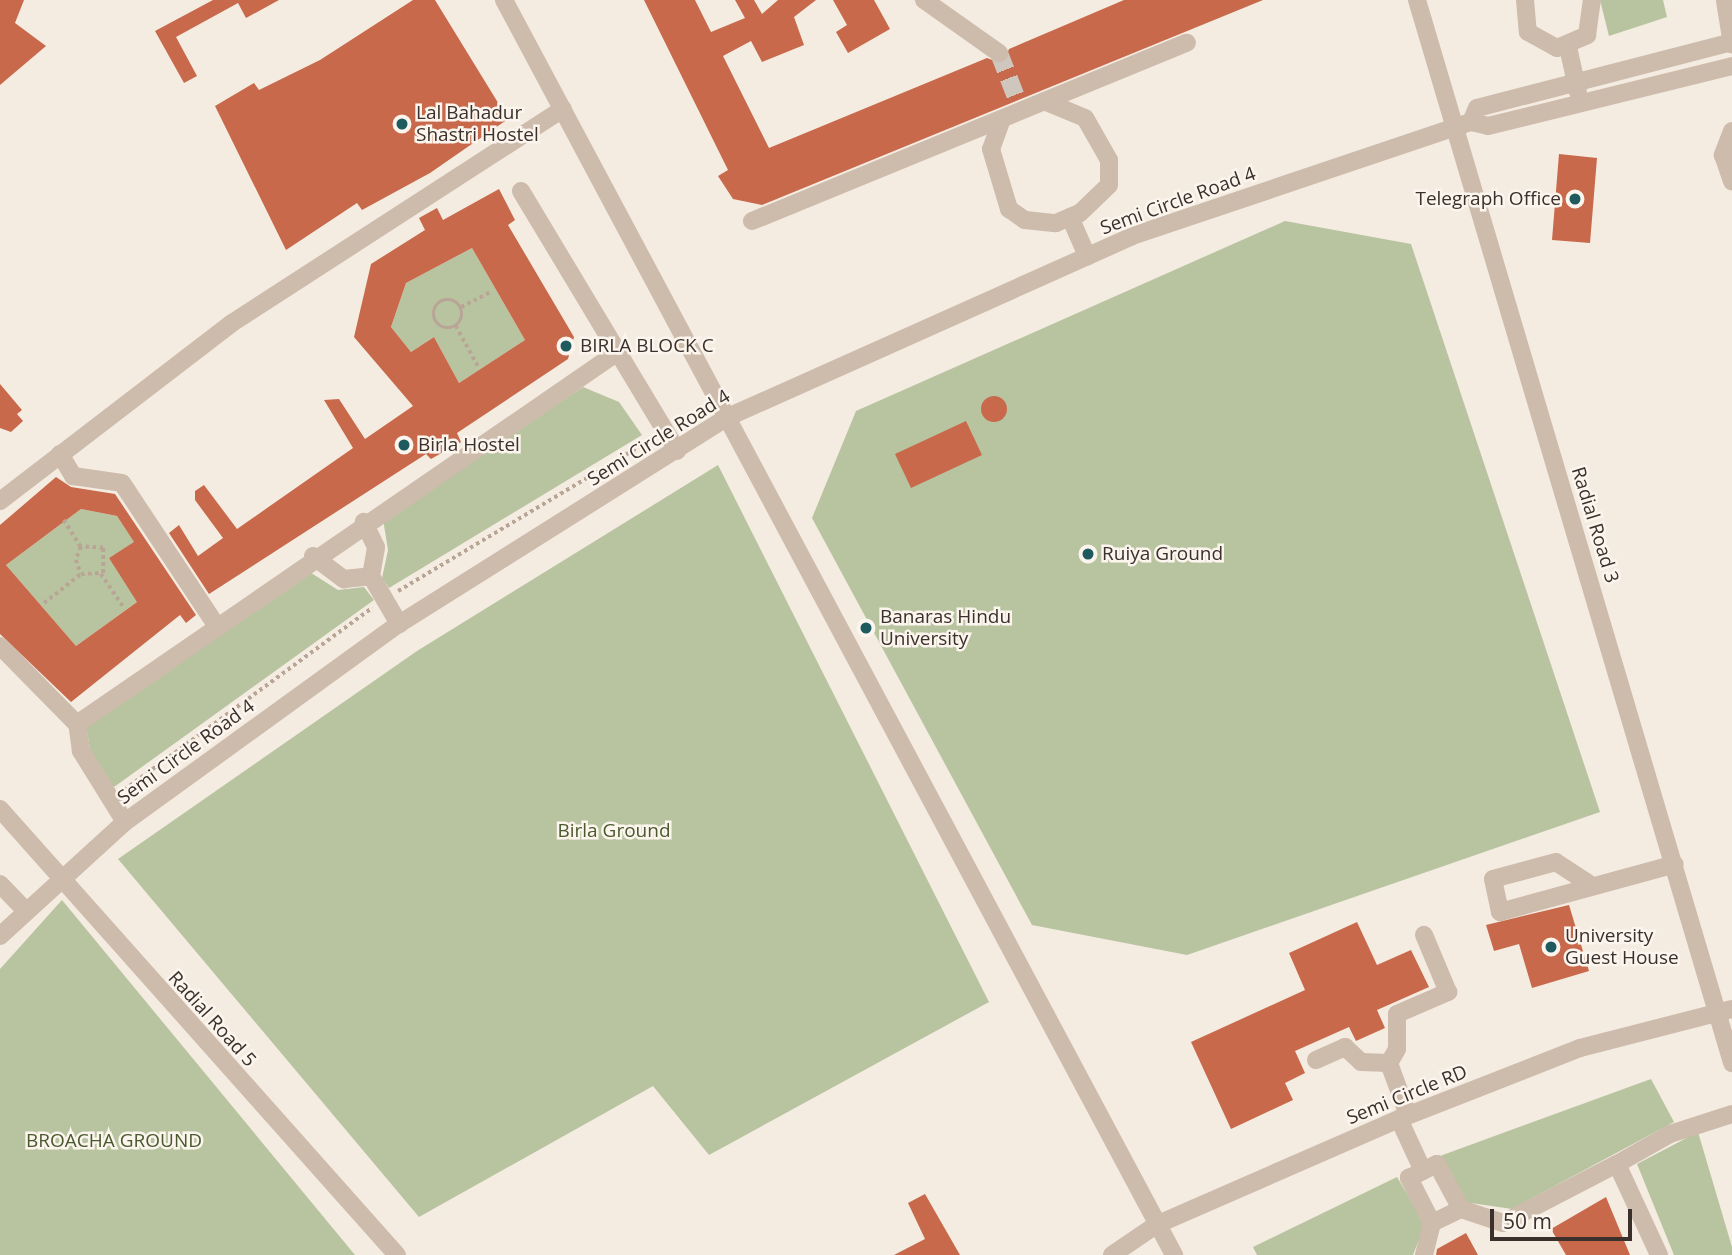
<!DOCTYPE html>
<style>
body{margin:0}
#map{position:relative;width:1732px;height:1255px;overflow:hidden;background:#f4ebe1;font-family:"Open Sans",sans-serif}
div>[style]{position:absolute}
.green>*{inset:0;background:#b8c4a0}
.building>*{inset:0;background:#c8694b}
.round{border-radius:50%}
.minor-tunnel>*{height:18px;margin-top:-9px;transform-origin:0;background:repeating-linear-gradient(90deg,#cfc6bd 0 18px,transparent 0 27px)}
.path>*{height:3.5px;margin-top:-1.75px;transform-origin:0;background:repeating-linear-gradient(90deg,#b9a596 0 3.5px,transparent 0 7px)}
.path>.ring{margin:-1.75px;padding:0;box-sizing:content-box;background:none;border:3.5px solid #b9a596;border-radius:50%}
.minor>*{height:18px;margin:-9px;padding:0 9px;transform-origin:9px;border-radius:9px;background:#cdbbac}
.dots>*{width:19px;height:19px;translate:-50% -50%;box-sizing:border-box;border:4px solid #fbf5ee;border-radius:50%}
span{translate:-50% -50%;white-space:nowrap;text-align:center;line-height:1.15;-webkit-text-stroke:5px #fbf5ee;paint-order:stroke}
.poi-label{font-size:19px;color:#3b302b}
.left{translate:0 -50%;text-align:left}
.right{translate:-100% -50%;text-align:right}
.street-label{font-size:19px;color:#3b302b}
.park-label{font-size:19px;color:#4a5a2e}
.scale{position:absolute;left:1490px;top:1209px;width:142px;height:32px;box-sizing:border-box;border:4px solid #3b302b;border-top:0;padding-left:9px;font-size:21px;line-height:24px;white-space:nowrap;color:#3b302b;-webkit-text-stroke:5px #fbf5ee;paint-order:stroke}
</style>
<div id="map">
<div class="green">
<div style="clip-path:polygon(1600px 0,1663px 0,1667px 17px,1609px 36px)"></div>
<div style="clip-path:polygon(1285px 221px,1411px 244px,1600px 812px,1187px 955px,1032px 925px,812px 518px,856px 411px)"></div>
<div style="clip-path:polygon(472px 248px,525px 340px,459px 383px,434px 337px,411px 352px,391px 327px,406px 283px)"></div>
<div style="clip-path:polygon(583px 387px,619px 402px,642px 435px,389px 588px,382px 578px,388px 550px,383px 519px)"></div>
<div style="clip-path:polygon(718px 465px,989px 1002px,709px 1155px,653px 1086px,419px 1217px,118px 859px,417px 651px)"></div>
<div style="clip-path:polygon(81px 509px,117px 516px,161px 582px,122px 550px,109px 558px,141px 599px,76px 646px,6px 565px)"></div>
<div style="clip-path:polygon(308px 571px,338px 590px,364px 587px,374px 600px,114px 787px,93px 768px,86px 725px)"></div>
<div style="clip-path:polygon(62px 900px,355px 1255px,0 1255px,0 969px)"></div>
<div style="clip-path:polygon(1651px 1079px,1674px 1122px,1512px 1209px,1464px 1202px,1440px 1156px)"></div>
<div style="clip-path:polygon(1698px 1132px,1732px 1247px,1732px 1255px,1674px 1255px,1637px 1164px)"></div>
<div style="clip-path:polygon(1397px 1177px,1425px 1224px,1413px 1255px,1257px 1255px,1253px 1247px)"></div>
</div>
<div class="building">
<div style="clip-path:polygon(0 0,24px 0,15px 23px,46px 46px,0 85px)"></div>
<div style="clip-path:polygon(213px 0,279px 0,246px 18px,238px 3px,176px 37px,197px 76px,184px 83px,155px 31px)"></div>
<div style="clip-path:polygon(413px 0,435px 0,508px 119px,430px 173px,362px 210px,357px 203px,286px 250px,215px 106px,254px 83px,259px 90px,320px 60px)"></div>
<div style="clip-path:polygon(644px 0,695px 0,711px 32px,745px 18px,735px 0,754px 0,762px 14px,778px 0,816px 0,794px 17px,804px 45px,762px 62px,751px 41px,723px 56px,769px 148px,987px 58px,1003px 64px,1009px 49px,1124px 0,1263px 0,762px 205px,733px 199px,718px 176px,728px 170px)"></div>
<div style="clip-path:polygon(833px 0,874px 0,890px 29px,848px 53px,836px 32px,847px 25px)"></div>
<div style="clip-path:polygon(1559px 154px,1597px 158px,1590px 243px,1552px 240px)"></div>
<div style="clip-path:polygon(evenodd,499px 189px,515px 220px,508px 225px,574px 337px,568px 359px,457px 433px,461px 442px,431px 459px,426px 454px,209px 594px,169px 533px,179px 525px,198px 556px,223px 538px,195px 500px,195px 491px,204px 485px,237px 529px,353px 448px,324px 400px,339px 399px,365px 439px,413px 406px,354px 337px,371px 264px,425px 230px,419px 218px,437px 208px,443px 220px,499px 189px,472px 248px,525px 340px,459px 383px,434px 337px,411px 352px,391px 327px,406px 283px,472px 248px)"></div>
<div style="clip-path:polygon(0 384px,22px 410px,17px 414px,23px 421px,11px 432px,0 428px)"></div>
<div class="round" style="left:981px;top:396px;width:26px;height:26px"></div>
<div style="clip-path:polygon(966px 421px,982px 455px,911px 488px,895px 454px)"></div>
<div style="clip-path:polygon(evenodd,56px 477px,71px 487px,115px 494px,196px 615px,186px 623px,180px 615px,71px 702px,0 634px,0 525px,56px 477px,81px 509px,117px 516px,134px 542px,109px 558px,137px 602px,76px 646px,6px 565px,81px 509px)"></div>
<div style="clip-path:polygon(1569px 905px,1589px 971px,1532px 988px,1519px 944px,1494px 951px,1486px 925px)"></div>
<div style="clip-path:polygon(1357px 922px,1377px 965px,1411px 950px,1429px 987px,1377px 1010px,1385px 1028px,1356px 1041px,1349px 1027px,1295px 1051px,1305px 1073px,1285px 1083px,1293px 1100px,1231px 1129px,1191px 1042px,1305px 990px,1289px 953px)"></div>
<div style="clip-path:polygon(925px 1194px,960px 1255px,894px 1255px,925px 1239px,908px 1203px)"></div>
<div style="clip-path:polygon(1606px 1197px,1630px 1255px,1566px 1255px,1551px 1229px)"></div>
<div style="clip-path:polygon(1466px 1233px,1478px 1255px,1436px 1255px,1437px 1249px)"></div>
</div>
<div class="minor-tunnel">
<div style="left:999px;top:53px;width:53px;rotate:68.8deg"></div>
</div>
<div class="path">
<div class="ring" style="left:434px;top:300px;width:24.5px;height:24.5px"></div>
<div style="left:461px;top:307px;width:33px;rotate:-27deg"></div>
<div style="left:456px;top:326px;width:46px;rotate:61.2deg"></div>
<div style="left:64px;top:520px;width:32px;rotate:58deg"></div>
<div style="left:101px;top:574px;width:42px;rotate:55.6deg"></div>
<div style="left:398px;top:591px;width:294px;rotate:-30.9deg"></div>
<div style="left:44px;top:603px;width:47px;rotate:-38.1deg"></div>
<div style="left:81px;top:574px;width:22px;rotate:-3deg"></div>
<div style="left:103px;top:573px;width:25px;rotate:-90deg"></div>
<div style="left:103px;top:548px;width:22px;rotate:-177deg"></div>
<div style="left:81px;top:547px;width:14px;rotate:111deg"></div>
<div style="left:76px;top:560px;width:15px;rotate:70deg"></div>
<div style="left:124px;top:790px;width:308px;rotate:-36.3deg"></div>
</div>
<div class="minor">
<div style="left:504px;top:0;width:1423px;rotate:61.9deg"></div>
<div style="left:924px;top:0;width:92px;rotate:35.2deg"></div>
<div style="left:1417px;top:0;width:1109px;rotate:73.49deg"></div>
<div style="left:1525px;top:0;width:32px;rotate:85deg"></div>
<div style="left:1528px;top:32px;width:33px;rotate:29deg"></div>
<div style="left:1557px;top:48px;width:33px;rotate:-23deg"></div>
<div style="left:1587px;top:35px;width:35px;rotate:-82deg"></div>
<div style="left:1725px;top:1px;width:44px;rotate:80.8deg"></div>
<div style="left:1568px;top:47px;width:46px;rotate:77.5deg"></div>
<div style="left:1002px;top:119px;width:32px;rotate:110deg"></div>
<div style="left:991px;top:149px;width:63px;rotate:73.3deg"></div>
<div style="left:1009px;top:209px;width:19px;rotate:35deg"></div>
<div style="left:1025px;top:220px;width:31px;rotate:6deg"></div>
<div style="left:1056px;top:223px;width:26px;rotate:-23deg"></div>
<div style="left:1080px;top:213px;width:40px;rotate:-44deg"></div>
<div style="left:1109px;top:185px;width:25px;rotate:-90deg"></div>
<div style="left:1109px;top:160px;width:48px;rotate:-119.7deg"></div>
<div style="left:1085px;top:118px;width:44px;rotate:-157.5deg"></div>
<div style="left:1471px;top:122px;width:15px;rotate:-67deg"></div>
<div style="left:1477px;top:108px;width:263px;rotate:-14.5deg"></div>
<div style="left:1732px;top:131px;width:26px;rotate:111deg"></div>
<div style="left:1723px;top:155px;width:28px;rotate:71deg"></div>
<div style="left:521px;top:191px;width:303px;rotate:59deg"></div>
<div style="left:1070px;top:217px;width:43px;rotate:66.4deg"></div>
<div style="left:752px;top:221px;width:470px;rotate:-22.3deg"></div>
<div style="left:60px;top:454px;width:26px;rotate:59deg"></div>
<div style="left:73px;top:476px;width:49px;rotate:8.1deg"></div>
<div style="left:122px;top:483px;width:170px;rotate:56.5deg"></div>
<div style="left:0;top:501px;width:292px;rotate:-37.5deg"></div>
<div style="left:232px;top:323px;width:394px;rotate:-32.9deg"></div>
<div style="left:313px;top:556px;width:39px;rotate:37deg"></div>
<div style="left:344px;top:579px;width:27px;rotate:-6deg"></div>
<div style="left:371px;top:576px;width:29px;rotate:-80deg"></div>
<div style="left:376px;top:547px;width:28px;rotate:-116deg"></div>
<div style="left:371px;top:576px;width:56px;rotate:59.7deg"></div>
<div style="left:0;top:646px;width:110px;rotate:45.4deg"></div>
<div style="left:0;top:809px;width:597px;rotate:48.33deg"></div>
<div style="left:125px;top:822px;width:84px;rotate:-121.8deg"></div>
<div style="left:81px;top:751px;width:27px;rotate:-98deg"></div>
<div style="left:77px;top:724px;width:653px;rotate:-34.52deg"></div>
<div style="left:1588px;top:883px;width:38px;rotate:-147deg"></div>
<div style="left:1556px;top:862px;width:65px;rotate:164.9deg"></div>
<div style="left:1493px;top:879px;width:34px;rotate:78deg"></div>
<div style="left:1500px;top:912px;width:181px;rotate:-15.3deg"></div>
<div style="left:0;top:884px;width:35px;rotate:46deg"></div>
<div style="left:0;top:936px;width:169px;rotate:-42.4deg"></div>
<div style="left:125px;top:822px;width:338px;rotate:-35.9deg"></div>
<div style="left:399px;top:624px;width:389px;rotate:-32.2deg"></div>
<div style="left:728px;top:417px;width:443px;rotate:-24.1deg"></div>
<div style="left:1132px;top:236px;width:358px;rotate:-18.6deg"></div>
<div style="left:1471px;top:122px;width:17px;rotate:13deg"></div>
<div style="left:1488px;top:126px;width:251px;rotate:-13.8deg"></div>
<div style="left:1316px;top:1060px;width:32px;rotate:-24deg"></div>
<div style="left:1345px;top:1047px;width:22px;rotate:43deg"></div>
<div style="left:1361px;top:1062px;width:28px;rotate:2deg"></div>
<div style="left:1408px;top:1115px;width:55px;rotate:-110.1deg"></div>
<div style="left:1389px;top:1063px;width:16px;rotate:-60deg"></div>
<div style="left:1397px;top:1049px;width:35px;rotate:-90deg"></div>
<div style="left:1397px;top:1014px;width:56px;rotate:-23.3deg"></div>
<div style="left:1448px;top:992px;width:62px;rotate:-112.8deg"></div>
<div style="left:1399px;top:1119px;width:57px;rotate:65.2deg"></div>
<div style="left:1617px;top:1164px;width:61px;rotate:-29.5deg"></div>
<div style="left:1670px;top:1134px;width:65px;rotate:-17.9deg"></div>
<div style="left:1432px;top:1223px;width:51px;rotate:-117.1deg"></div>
<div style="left:1409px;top:1178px;width:31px;rotate:-27deg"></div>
<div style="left:1437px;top:1164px;width:51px;rotate:61.9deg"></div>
<div style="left:1112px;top:1255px;width:53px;rotate:-34.3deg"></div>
<div style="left:1156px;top:1225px;width:265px;rotate:-23.6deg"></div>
<div style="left:1399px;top:1119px;width:194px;rotate:-21.4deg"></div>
<div style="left:1580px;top:1048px;width:157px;rotate:-14.4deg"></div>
<div style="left:1424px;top:1255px;width:33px;rotate:-76deg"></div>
<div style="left:1432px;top:1223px;width:32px;rotate:-26deg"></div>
<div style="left:1461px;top:1209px;width:44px;rotate:18.4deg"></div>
<div style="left:1503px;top:1223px;width:128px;rotate:-27.4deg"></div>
<div style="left:1617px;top:1164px;width:100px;rotate:65.2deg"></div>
</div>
<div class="dots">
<div style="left:402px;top:124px;background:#1f5a5e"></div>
<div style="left:1575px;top:199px;background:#1f5a5e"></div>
<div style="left:566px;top:346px;background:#1f5a5e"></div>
<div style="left:404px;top:445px;background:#1f5a5e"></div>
<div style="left:1088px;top:554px;background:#1f5a5e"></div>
<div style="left:866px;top:628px;background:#1f5a5e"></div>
<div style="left:1551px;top:947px;background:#1f5a5e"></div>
</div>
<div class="poi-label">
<span class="left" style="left:416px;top:124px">Lal Bahadur<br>Shastri Hostel</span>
<span class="right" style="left:1561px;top:199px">Telegraph Office</span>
<span class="left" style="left:580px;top:346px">BIRLA BLOCK C</span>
<span class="left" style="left:418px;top:445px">Birla Hostel</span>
<span class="left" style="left:1102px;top:554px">Ruiya Ground</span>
<span class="left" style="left:880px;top:628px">Banaras Hindu<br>University</span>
<span class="left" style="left:1565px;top:947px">University<br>Guest House</span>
</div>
<div class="street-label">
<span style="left:1178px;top:201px;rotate:-20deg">Semi Circle Road 4</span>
<span style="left:659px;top:438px;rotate:-32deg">Semi Circle Road 4</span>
<span style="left:1595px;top:525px;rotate:73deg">Radial Road 3</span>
<span style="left:186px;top:752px;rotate:-36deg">Semi Circle Road 4</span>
<span style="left:212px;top:1019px;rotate:48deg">Radial Road 5</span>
<span style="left:1407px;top:1095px;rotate:-22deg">Semi Circle RD</span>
</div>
<div class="park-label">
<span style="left:614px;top:831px">Birla Ground</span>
<span style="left:114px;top:1141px">BROACHA GROUND</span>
</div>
<div class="scale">50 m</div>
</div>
